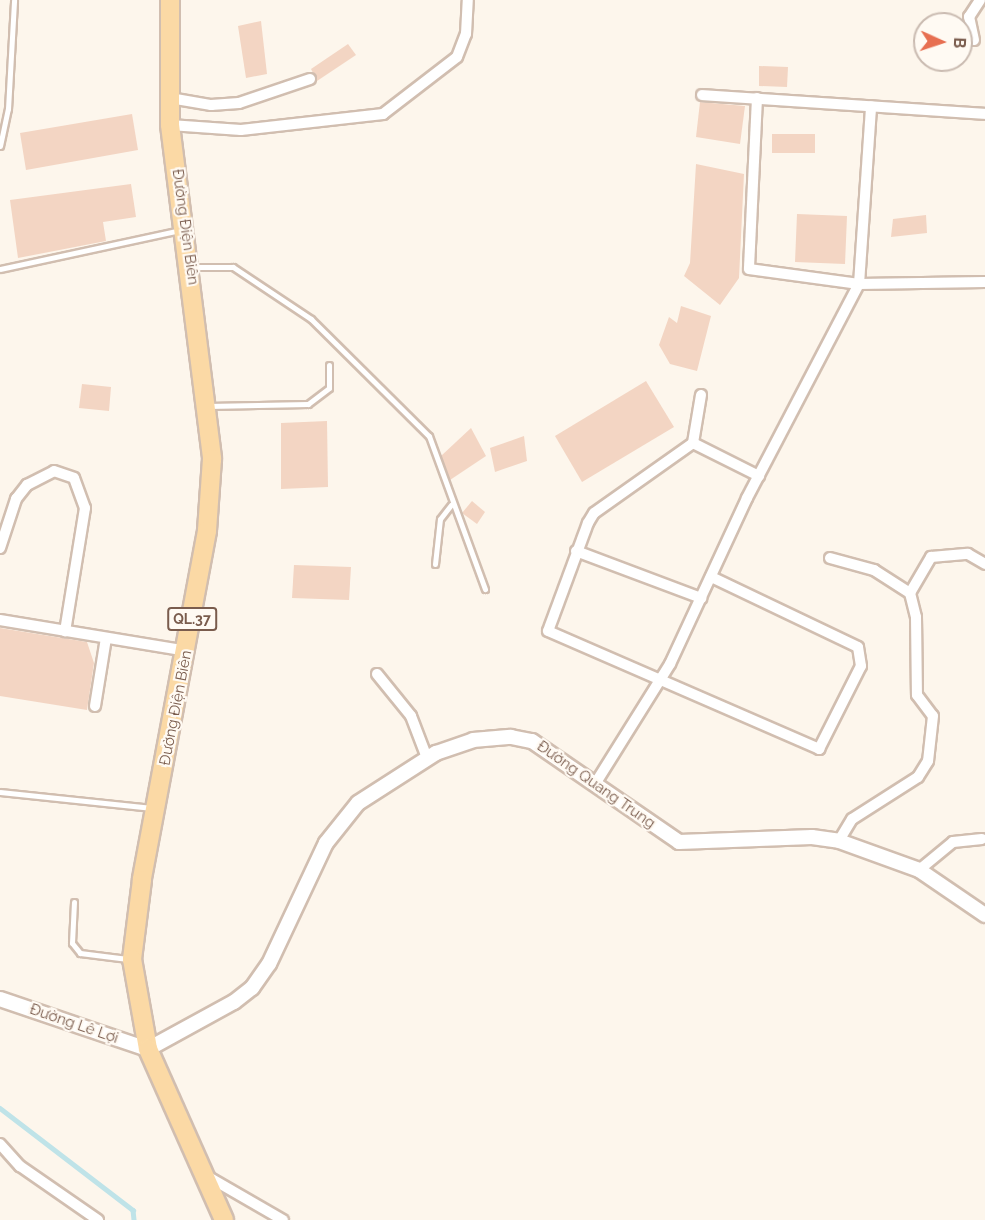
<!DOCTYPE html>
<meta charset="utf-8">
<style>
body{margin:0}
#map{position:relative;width:985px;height:1220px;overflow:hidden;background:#fdf6ec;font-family:Raleway,sans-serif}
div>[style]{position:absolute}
.stream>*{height:4.5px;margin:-2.25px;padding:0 2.25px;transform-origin:2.25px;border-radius:2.25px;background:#bfe3e8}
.building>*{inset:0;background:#f3d5c3}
.roads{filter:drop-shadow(2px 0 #d1beb0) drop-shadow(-2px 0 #d1beb0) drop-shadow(0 2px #d1beb0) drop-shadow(0 -2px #d1beb0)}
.service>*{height:5px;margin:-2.5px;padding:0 2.5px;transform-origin:2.5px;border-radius:2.5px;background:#fff}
.minor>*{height:10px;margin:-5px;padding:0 5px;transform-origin:5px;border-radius:5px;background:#fff}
.tertiary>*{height:14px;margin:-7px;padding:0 7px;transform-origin:7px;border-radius:7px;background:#fff}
.primary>*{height:18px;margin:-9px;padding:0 9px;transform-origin:9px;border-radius:9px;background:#fbd9a5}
span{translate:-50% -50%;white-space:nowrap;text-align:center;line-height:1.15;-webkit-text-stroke:4.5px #fffaf3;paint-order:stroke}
.shield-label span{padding:2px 4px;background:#fffaf3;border:2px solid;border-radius:4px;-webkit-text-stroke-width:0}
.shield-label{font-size:14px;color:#7a5c4d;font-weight:700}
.street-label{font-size:15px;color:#7a5c4d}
.north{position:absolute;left:913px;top:12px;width:60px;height:60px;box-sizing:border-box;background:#fffaf3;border:2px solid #cabbb1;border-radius:50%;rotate:93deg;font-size:16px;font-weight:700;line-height:24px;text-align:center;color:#7a5c4d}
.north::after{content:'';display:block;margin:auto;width:21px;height:27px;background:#e76f51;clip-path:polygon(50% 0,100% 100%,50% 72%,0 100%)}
</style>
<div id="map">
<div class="stream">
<div style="left:0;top:1108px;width:168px;rotate:37.5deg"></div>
<div style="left:133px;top:1210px;width:10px;rotate:84deg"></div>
</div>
<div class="building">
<div style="clip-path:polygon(261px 21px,267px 74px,246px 78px,238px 26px)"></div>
<div style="clip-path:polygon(348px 44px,356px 55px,317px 81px,311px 69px)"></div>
<div style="clip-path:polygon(759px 66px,788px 67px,787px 87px,759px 86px)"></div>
<div style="clip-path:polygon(700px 102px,745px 106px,740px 144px,696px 137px)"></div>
<div style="clip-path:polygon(132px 114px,138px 150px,26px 170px,20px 133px)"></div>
<div style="clip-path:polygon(772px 134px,815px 134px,815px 153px,772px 153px)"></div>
<div style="clip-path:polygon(696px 164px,744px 174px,739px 278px,720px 305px,684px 276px,690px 263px)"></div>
<div style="clip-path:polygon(131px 184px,136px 217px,103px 222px,106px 241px,18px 258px,10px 200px)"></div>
<div style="clip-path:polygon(797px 214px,847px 216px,845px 264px,795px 262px)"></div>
<div style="clip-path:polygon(926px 215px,927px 233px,891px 237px,893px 219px)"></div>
<div style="clip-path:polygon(681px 306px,711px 316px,697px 371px,670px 364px,659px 345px,669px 317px,677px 323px)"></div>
<div style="clip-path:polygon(646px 381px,674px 427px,582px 482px,555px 436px)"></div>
<div style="clip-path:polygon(82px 384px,111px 387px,109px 411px,79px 408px)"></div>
<div style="clip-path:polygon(327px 421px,328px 487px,281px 489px,281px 423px)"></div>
<div style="clip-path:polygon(471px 428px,486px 456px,450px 480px,441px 456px)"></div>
<div style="clip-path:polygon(524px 436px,527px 461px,495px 472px,490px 448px)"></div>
<div style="clip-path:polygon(472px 501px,485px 512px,477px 524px,462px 513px)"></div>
<div style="clip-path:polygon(294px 565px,351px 567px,349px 600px,292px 598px)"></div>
<div style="clip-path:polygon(0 628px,87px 642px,94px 663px,87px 710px,0 696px)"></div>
</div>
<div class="roads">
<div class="service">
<div style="left:0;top:146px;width:38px;rotate:-78deg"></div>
<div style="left:8px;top:109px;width:109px;rotate:-86.8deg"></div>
<div style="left:192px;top:267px;width:41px"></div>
<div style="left:233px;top:267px;width:94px;rotate:33.7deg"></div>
<div style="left:311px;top:319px;width:166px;rotate:44.8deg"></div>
<div style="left:429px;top:436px;width:163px;rotate:69.9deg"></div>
<div style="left:0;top:269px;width:184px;rotate:-12.2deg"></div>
<div style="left:208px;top:406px;width:100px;rotate:-1.1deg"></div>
<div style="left:308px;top:404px;width:26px;rotate:-37deg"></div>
<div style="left:329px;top:388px;width:23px;rotate:-90deg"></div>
<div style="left:435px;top:564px;width:45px;rotate:-83.7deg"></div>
<div style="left:440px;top:519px;width:18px;rotate:-52deg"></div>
<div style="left:0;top:792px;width:153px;rotate:6deg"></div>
<div style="left:74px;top:902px;width:41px;rotate:92.8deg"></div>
<div style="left:72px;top:943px;width:13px;rotate:51deg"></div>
<div style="left:80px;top:953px;width:48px;rotate:7.1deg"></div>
</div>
<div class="minor">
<div style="left:974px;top:40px;width:24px;rotate:-102deg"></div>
<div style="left:969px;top:17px;width:20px;rotate:-57deg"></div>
<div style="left:702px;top:95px;width:284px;rotate:3.8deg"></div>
<div style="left:170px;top:98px;width:42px;rotate:9.7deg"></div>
<div style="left:211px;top:105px;width:28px;rotate:-4deg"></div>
<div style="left:239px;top:103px;width:75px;rotate:-18.7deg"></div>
<div style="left:757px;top:98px;width:171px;rotate:92.7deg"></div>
<div style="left:749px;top:269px;width:111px;rotate:7.8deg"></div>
<div style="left:859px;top:284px;width:126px;rotate:-0.9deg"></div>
<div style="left:170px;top:125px;width:71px;rotate:4deg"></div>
<div style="left:241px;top:130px;width:143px;rotate:-6.4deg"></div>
<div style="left:383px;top:114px;width:93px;rotate:-37.6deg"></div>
<div style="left:457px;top:57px;width:25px;rotate:-69deg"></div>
<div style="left:466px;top:34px;width:34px;rotate:-87deg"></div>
<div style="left:701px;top:395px;width:49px;rotate:99.5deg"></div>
<div style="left:693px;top:443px;width:121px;rotate:144.7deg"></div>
<div style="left:594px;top:513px;width:12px;rotate:121deg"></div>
<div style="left:588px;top:523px;width:115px;rotate:110.3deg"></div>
<div style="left:548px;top:631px;width:296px;rotate:23.5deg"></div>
<div style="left:819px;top:749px;width:93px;rotate:-63.2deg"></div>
<div style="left:861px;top:666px;width:19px;rotate:-99deg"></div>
<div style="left:858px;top:647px;width:163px;rotate:-154.5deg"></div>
<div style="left:693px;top:443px;width:74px;rotate:26.6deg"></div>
<div style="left:0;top:548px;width:52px;rotate:-71.9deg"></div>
<div style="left:16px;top:499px;width:18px;rotate:-52deg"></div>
<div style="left:27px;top:485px;width:30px;rotate:-27deg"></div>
<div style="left:54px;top:471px;width:21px;rotate:19deg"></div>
<div style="left:74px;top:478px;width:32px;rotate:70deg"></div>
<div style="left:85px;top:508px;width:125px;rotate:99.2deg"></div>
<div style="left:576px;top:551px;width:134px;rotate:20.6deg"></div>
<div style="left:830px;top:558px;width:46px;rotate:15.3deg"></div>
<div style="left:874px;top:570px;width:43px;rotate:32.6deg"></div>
<div style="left:910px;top:593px;width:25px;rotate:76deg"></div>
<div style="left:916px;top:617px;width:78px;rotate:89.3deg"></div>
<div style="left:917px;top:695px;width:26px;rotate:53deg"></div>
<div style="left:933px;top:716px;width:45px;rotate:96.3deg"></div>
<div style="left:928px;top:761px;width:19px;rotate:122deg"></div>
<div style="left:918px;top:777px;width:78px;rotate:147.5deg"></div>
<div style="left:852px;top:819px;width:26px;rotate:121deg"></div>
<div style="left:910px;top:593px;width:42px;rotate:-59.7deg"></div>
<div style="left:931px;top:557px;width:37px;rotate:-5deg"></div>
<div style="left:968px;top:554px;width:20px;rotate:30deg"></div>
<div style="left:0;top:620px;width:190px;rotate:9.4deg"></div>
<div style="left:377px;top:674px;width:54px;rotate:51deg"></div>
<div style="left:411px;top:716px;width:45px;rotate:69.1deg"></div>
<div style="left:95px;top:706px;width:69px;rotate:-80.8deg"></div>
<div style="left:595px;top:784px;width:142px;rotate:-58deg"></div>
<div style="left:670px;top:664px;width:183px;rotate:-65.1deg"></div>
<div style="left:747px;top:498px;width:242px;rotate:-62.4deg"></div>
<div style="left:859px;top:284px;width:178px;rotate:-86.1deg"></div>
<div style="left:919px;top:870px;width:44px;rotate:-39.5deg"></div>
<div style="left:953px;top:842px;width:29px;rotate:-6deg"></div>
<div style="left:0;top:1144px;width:30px;rotate:48deg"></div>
<div style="left:20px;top:1166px;width:95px;rotate:34.7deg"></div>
<div style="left:205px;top:1175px;width:90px;rotate:30deg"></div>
</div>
<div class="tertiary">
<div style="left:0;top:999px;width:156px;rotate:18.7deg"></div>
<div style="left:148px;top:1049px;width:98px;rotate:-28.7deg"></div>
<div style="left:234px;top:1002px;width:23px;rotate:-38deg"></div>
<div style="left:252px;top:988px;width:29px;rotate:-55deg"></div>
<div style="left:269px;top:964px;width:134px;rotate:-64.8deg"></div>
<div style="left:326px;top:843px;width:51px;rotate:-51.3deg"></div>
<div style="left:358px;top:803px;width:93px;rotate:-32.7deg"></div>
<div style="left:436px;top:753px;width:39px;rotate:-19deg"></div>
<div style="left:473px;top:740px;width:38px;rotate:-5deg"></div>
<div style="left:511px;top:737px;width:21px;rotate:11deg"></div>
<div style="left:532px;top:741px;width:178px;rotate:34.5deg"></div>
<div style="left:679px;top:842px;width:133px;rotate:-2.2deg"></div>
<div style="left:812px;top:837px;width:27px;rotate:8deg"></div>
<div style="left:839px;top:841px;width:85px;rotate:19.9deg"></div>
<div style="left:919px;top:870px;width:80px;rotate:34.3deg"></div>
</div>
<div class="primary">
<div style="left:170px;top:0;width:125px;rotate:90deg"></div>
<div style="left:170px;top:125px;width:337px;rotate:82.8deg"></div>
<div style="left:212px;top:459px;width:72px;rotate:94deg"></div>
<div style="left:207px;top:531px;width:355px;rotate:100.6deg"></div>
<div style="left:142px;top:880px;width:80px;rotate:97.2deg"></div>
<div style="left:132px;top:959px;width:91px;rotate:79.9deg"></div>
<div style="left:148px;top:1049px;width:187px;rotate:66deg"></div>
</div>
</div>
<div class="shield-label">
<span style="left:192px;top:619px">QL.37</span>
</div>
<div class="street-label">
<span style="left:185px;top:227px;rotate:82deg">Đường Điện Biên</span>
<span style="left:176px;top:708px;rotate:-79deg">Đường Điện Biên</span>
<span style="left:596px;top:785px;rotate:35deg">Đường Quang Trung</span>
<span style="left:74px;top:1024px;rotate:19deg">Đường Lê Lợi</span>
</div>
<div class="north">B</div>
</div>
